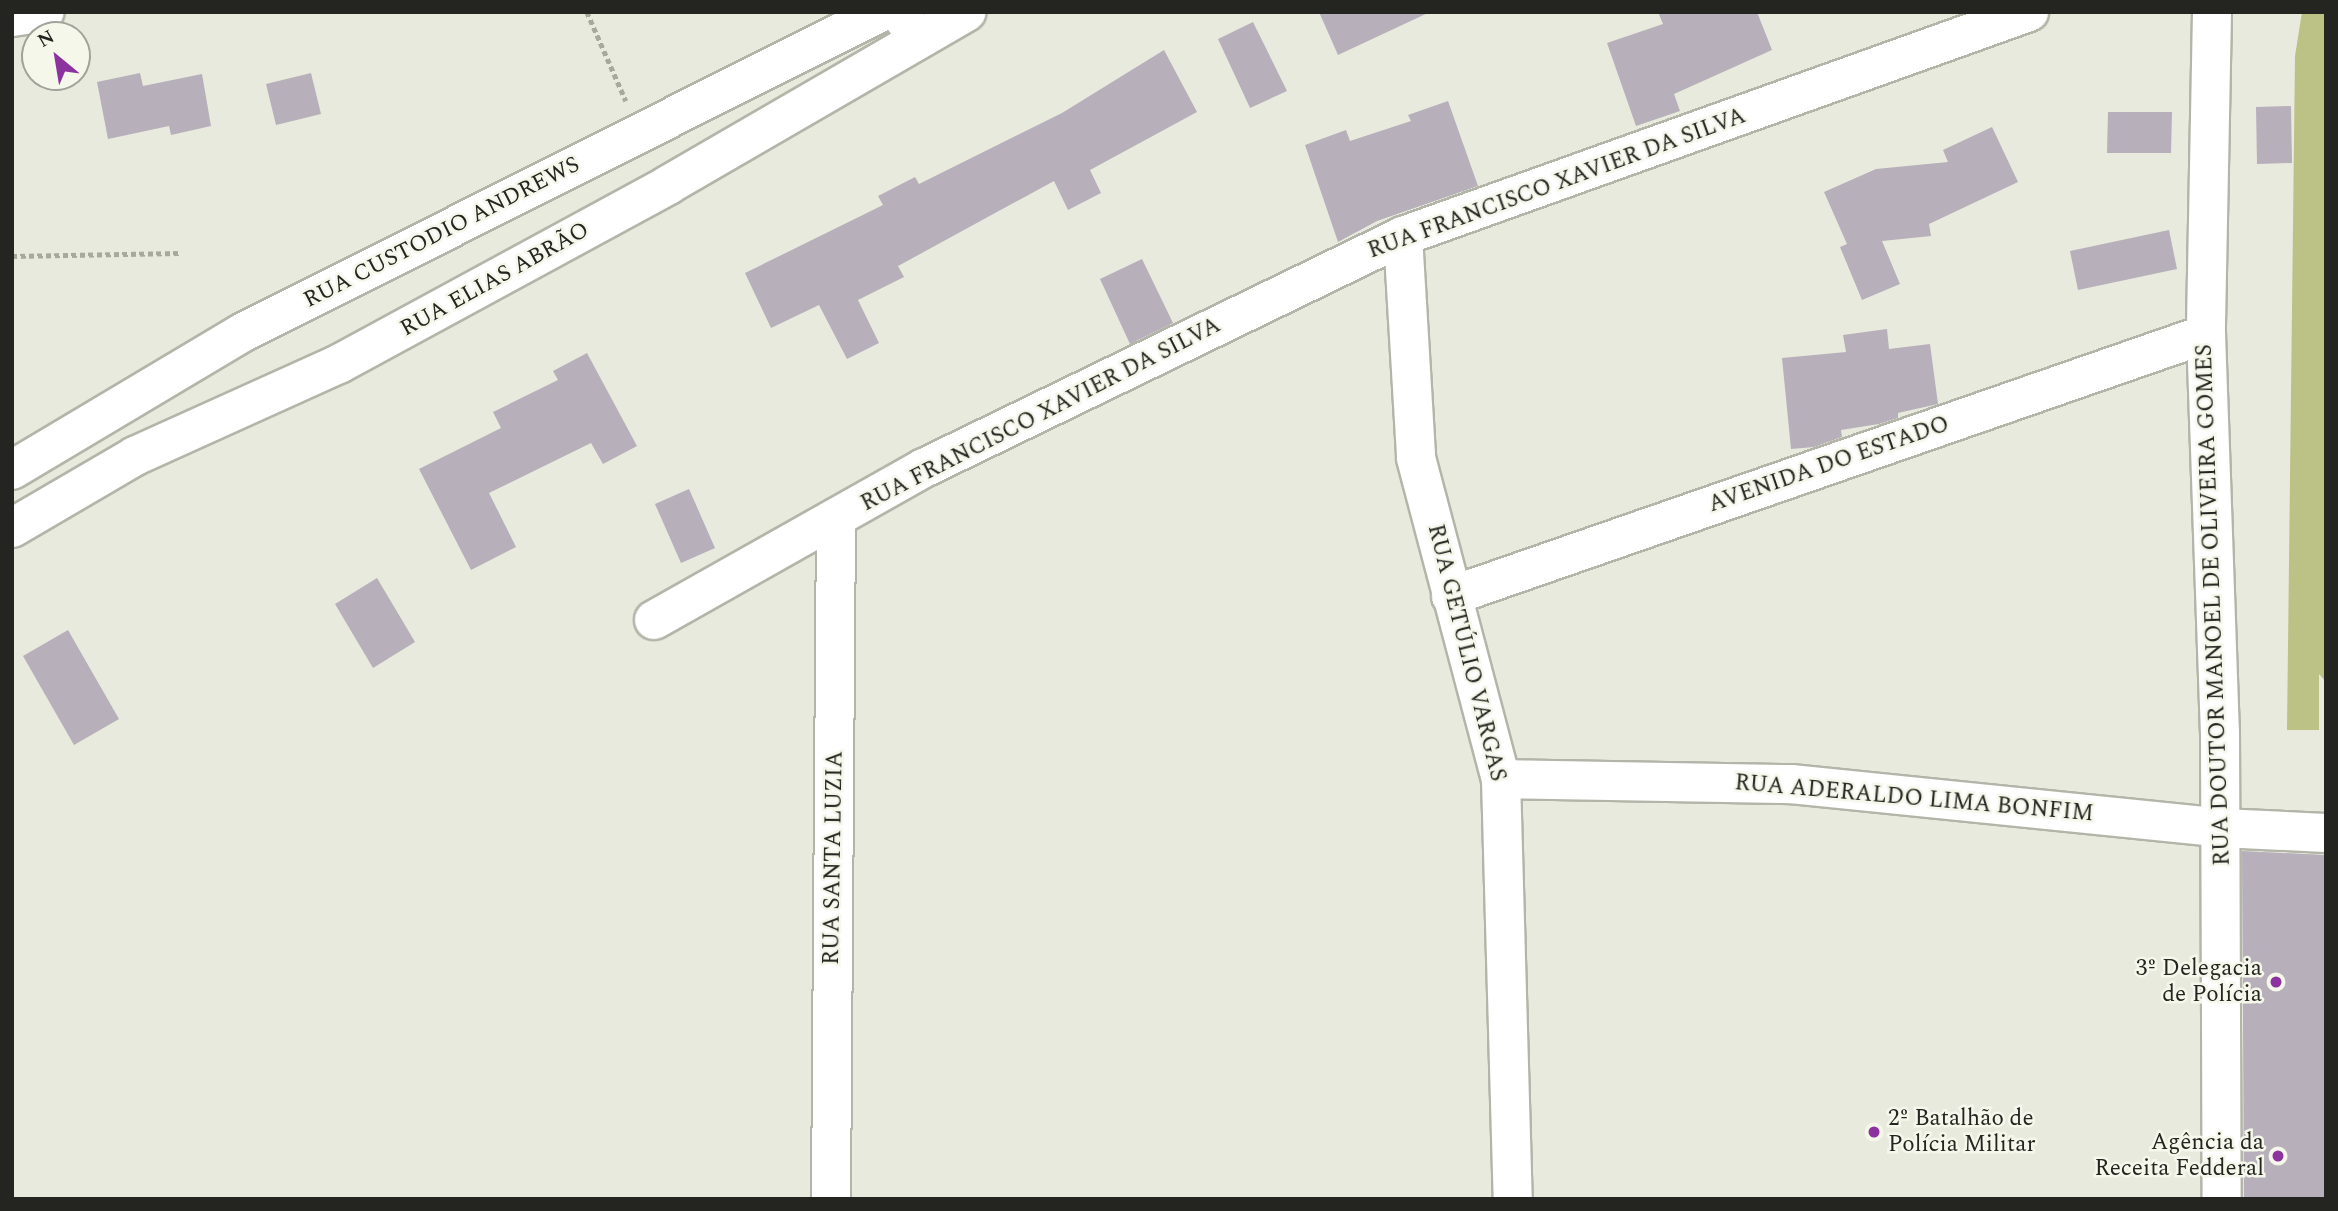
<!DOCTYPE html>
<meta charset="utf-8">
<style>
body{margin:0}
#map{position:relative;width:2338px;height:1211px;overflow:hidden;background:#e8eade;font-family:Spectral,serif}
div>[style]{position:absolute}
.green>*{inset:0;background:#bcc185}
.building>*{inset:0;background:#b7afb9}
.path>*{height:4.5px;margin-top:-2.25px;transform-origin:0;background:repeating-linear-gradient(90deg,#a7a99f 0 5px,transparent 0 8.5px)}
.roads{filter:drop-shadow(2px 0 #b4b5a9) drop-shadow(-2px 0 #b4b5a9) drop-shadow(0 2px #b4b5a9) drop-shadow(0 -2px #b4b5a9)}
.minor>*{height:38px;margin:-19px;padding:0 19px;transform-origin:19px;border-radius:19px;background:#fff}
.tertiary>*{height:38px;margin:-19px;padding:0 19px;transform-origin:19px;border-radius:19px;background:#fff}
.dots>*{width:19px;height:19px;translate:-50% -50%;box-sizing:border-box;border:4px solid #f5f7eb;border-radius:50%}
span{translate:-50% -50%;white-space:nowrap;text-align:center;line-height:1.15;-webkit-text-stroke:5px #f5f7eb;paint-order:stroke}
.street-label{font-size:23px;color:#242520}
.poi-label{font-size:23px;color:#242520}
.right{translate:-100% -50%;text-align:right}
.left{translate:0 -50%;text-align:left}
.frame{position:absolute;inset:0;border:14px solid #242520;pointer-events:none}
.north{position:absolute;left:21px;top:21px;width:70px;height:70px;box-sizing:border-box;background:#f5f7eb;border:2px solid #a1a39a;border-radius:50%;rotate:330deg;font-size:19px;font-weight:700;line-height:28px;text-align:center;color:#242520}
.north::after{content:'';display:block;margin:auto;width:24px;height:32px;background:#8d339f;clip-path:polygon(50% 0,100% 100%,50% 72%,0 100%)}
</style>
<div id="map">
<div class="green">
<div style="clip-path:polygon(2302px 12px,2326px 12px,2326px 682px,2319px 674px,2319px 730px,2287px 730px,2295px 56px)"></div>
</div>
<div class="building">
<div style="clip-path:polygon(1319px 12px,1430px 12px,1338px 55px)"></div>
<div style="clip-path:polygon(1658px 12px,1757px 12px,1772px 50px,1674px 94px,1680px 111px,1636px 126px,1607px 43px,1663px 24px)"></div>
<div style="clip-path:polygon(1253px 22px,1287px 91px,1250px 108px,1218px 39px)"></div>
<div style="clip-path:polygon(1164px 50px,1197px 112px,1090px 170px,1101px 193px,1068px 210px,1054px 181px,898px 266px,904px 277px,858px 300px,879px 343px,847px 359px,819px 305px,771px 328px,745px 273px,883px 205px,878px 196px,915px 177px,919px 184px,1062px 113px)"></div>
<div style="clip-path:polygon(140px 73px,143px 86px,202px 74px,211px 126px,171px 135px,169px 126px,108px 139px,97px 82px)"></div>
<div style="clip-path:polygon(311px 73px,321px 114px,276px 125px,266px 84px)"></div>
<div style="clip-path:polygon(1448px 101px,1478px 186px,1377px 221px,1338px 242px,1305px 145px,1346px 130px,1350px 141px,1411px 121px,1408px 115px)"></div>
<div style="clip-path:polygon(2291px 106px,2292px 163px,2257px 164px,2256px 107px)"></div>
<div style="clip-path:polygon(2108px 112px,2172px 112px,2171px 153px,2107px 153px)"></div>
<div style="clip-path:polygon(1992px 127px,2018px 182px,1929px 224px,1931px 236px,1882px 241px,1900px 284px,1862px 300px,1840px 247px,1847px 244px,1824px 192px,1876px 169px,1948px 162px,1943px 150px)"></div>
<div style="clip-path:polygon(2169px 230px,2177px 269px,2078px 290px,2070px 251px)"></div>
<div style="clip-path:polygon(1142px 259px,1173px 323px,1130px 344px,1100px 279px)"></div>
<div style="clip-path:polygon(1887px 329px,1889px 349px,1930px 344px,1938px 404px,1898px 413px,1898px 418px,1879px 424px,1841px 430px,1842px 437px,1814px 447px,1791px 449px,1782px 358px,1846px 352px,1843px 335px)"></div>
<div style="clip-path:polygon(587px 353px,637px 446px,603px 464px,591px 443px,489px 493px,516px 547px,471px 570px,419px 469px,501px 428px,493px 412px,558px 380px,553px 371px)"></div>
<div style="clip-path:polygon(689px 489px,715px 548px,681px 563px,655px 504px)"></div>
<div style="clip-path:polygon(377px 578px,415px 642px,373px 668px,335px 604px)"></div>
<div style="clip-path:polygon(68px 630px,119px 719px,74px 745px,23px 656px)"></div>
<div style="clip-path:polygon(2242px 851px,2326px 855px,2326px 1199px,2244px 1199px)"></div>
</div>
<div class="path">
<div style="left:587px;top:12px;width:97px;rotate:66.3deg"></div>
<div style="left:12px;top:256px;width:168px;rotate:-1deg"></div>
</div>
<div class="roads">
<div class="minor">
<div style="left:899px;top:12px;width:32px;rotate:55deg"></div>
<div style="left:12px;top:17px;width:33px;rotate:-9deg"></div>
<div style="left:1403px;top:236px;width:222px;rotate:86.6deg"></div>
<div style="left:1416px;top:458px;width:332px;rotate:75.2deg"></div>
<div style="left:1501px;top:779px;width:420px;rotate:88.4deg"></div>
<div style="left:1451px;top:596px;width:799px;rotate:-19.14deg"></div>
<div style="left:654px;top:620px;width:310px;rotate:-29.4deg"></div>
<div style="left:924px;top:468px;width:532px;rotate:-25.84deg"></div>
<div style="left:1403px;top:236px;width:665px;rotate:-19.69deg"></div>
<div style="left:1501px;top:779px;width:290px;rotate:1deg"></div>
<div style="left:1791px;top:784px;width:432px;rotate:5.8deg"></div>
<div style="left:2221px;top:828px;width:105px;rotate:2.7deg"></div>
<div style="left:831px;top:1199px;width:681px;rotate:-89.58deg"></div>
</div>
<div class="tertiary">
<div style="left:2212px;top:12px;width:322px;rotate:91.1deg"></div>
<div style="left:2206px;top:334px;width:398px;rotate:88deg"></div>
<div style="left:2220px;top:732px;width:467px;rotate:89.8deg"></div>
<div style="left:12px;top:470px;width:268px;rotate:-30.8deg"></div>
<div style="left:242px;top:333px;width:715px;rotate:-26.67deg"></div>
<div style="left:12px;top:528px;width:143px;rotate:-30.3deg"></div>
<div style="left:135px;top:456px;width:224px;rotate:-24.3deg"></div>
<div style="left:339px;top:364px;width:375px;rotate:-28.5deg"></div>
<div style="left:668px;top:185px;width:345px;rotate:-30.1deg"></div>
</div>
</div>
<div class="dots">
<div style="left:2276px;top:982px;background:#8d339f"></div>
<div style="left:1874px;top:1132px;background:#8d339f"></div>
<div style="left:2278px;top:1156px;background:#8d339f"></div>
</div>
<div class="street-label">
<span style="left:1557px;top:184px;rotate:-20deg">RUA FRANCISCO XAVIER DA SILVA</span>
<span style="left:442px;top:233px;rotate:-27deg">RUA CUSTODIO ANDREWS</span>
<span style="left:495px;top:280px;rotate:-29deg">RUA ELIAS ABRÃO</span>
<span style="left:1041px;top:415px;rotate:-27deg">RUA FRANCISCO XAVIER DA SILVA</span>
<span style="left:1829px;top:465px;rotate:-19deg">AVENIDA DO ESTADO</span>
<span style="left:2214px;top:605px;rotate:-92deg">RUA DOUTOR MANOEL DE OLIVEIRA GOMES</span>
<span style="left:1466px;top:653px;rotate:76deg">RUA GETÚLIO VARGAS</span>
<span style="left:1914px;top:799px;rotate:5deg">RUA ADERALDO LIMA BONFIM</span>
<span style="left:834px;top:858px;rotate:-89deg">RUA SANTA LUZIA</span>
</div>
<div class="poi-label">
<span class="right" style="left:2262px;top:982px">3º Delegacia<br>de Polícia</span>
<span class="left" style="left:1888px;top:1132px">2º Batalhão de<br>Polícia Militar</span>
<span class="right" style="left:2264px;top:1156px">Agência da<br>Receita Fedderal</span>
</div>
<div class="frame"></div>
<div class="north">N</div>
</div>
